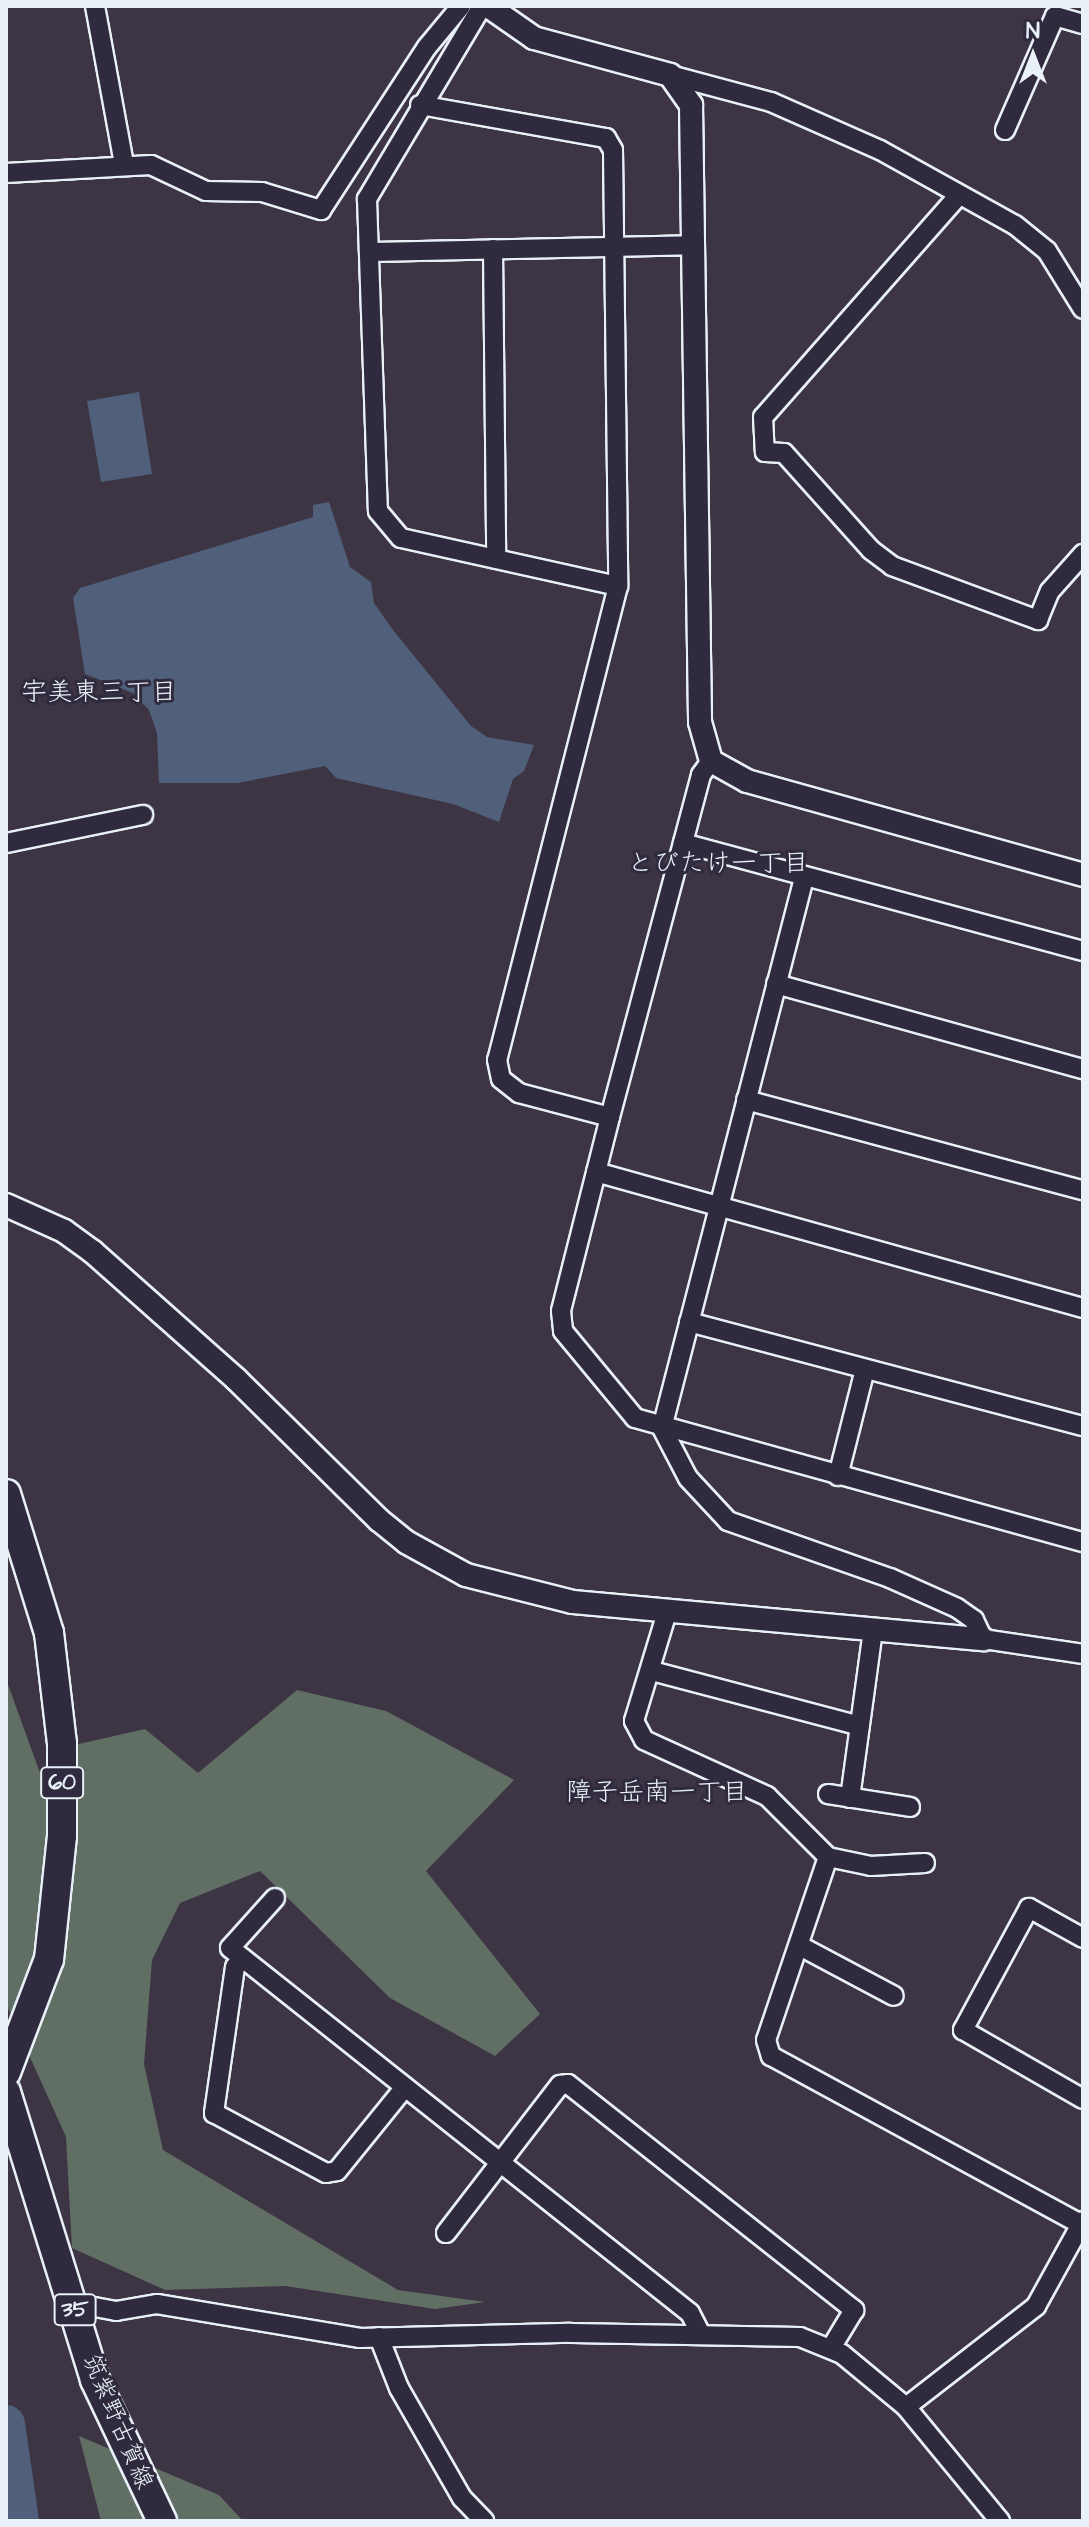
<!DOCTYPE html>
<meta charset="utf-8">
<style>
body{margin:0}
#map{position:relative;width:1089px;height:2527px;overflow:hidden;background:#3d3444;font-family:"Architects Daughter","Klee One",sans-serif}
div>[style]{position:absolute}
.green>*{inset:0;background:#606e64}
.water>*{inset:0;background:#50607a}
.river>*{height:38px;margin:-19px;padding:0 19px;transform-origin:19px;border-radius:19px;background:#50607a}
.roads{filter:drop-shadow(2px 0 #e8f1f8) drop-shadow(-2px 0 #e8f1f8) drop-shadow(0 2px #e8f1f8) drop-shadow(0 -2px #e8f1f8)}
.minor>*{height:18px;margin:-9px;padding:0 9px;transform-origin:9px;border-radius:9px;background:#2f2a3d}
.tertiary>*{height:22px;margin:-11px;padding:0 11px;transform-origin:11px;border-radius:11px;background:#2f2a3d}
.primary>*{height:28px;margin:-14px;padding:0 14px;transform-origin:14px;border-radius:14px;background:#2f2a3d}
span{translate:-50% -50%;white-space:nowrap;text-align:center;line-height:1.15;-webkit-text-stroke:6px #2f2a3d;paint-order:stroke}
.shield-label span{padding:2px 6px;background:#2f2a3d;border:2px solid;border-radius:6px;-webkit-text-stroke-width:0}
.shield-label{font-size:22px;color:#e8f1f8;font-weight:700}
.street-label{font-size:24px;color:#e8f1f8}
.neighbourhood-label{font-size:26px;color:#e8f1f8}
.frame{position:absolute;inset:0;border:8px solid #e8f1f8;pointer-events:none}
.north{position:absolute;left:993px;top:16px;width:80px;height:80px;-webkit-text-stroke:6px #2f2a3d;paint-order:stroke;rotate:0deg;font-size:22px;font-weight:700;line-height:32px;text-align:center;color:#e8f1f8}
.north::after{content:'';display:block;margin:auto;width:28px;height:36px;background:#e8f1f8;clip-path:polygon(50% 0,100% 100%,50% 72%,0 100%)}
</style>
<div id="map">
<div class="green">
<div style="clip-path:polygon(6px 1679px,44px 1784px,79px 1744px,145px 1729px,198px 1773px,297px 1690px,386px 1711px,514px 1780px,426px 1871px,540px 2014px,495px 2056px,390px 1998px,260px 1871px,180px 1903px,152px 1960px,144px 2064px,163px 2150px,398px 2290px,485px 2302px,435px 2309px,285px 2286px,165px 2290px,72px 2248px,66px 2137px,6px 2004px)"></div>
<div style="clip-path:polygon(79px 2436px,219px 2495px,243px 2521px,101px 2521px)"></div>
</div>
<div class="water">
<div style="clip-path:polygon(139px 392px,152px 474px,101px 482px,87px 401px)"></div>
<div style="clip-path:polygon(329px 502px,350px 567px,371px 582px,374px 603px,393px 630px,471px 726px,487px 737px,534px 745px,524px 771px,513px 779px,499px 822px,453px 804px,336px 778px,325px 766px,238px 783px,159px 783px,157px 733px,149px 710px,133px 693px,85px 674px,73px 598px,80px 588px,313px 517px,313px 505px)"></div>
</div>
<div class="river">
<div style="left:6px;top:2424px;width:98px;rotate:81.8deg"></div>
</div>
<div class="roads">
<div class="minor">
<div style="left:95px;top:6px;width:161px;rotate:79.6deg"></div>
<div style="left:482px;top:6px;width:225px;rotate:120.8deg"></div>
<div style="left:367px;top:199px;width:312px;rotate:88deg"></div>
<div style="left:378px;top:511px;width:35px;rotate:50deg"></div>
<div style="left:401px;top:538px;width:222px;rotate:12.5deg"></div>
<div style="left:670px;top:75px;width:105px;rotate:15deg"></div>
<div style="left:771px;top:102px;width:119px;rotate:23.8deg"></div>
<div style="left:880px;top:150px;width:154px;rotate:29.1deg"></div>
<div style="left:1015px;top:225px;width:41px;rotate:39.1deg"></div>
<div style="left:1047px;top:251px;width:68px;rotate:58.2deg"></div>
<div style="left:420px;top:105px;width:189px;rotate:10.1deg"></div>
<div style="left:606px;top:138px;width:14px;rotate:60deg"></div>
<div style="left:613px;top:150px;width:436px;rotate:89.3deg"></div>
<div style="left:618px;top:586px;width:489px;rotate:104.3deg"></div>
<div style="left:497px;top:1060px;width:19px;rotate:78deg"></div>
<div style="left:501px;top:1079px;width:23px;rotate:38deg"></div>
<div style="left:519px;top:1093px;width:94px;rotate:14.8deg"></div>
<div style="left:1005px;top:130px;width:124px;rotate:-66.3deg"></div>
<div style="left:1055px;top:16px;width:29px;rotate:16deg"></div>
<div style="left:6px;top:173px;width:145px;rotate:-3.2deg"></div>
<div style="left:151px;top:165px;width:61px;rotate:25.3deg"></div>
<div style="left:206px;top:191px;width:56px;rotate:1deg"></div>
<div style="left:262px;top:192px;width:62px;rotate:17deg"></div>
<div style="left:321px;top:210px;width:194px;rotate:-57deg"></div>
<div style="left:427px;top:47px;width:53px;rotate:-50.3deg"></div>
<div style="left:959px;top:195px;width:296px;rotate:131.4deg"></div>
<div style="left:763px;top:417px;width:35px;rotate:87deg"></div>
<div style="left:765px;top:452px;width:19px;rotate:3deg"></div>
<div style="left:784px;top:453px;width:130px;rotate:48.1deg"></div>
<div style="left:871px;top:550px;width:26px;rotate:37deg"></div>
<div style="left:892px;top:566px;width:156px;rotate:20.3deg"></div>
<div style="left:1038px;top:620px;width:31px;rotate:-68deg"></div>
<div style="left:1050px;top:591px;width:50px;rotate:-48.3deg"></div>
<div style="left:493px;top:249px;width:310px;rotate:89.4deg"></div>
<div style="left:369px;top:252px;width:325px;rotate:-1.2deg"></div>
<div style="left:711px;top:761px;width:17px;rotate:126deg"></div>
<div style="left:701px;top:775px;width:354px;rotate:104.9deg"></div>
<div style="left:610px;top:1117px;width:200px;rotate:104.2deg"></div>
<div style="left:561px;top:1311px;width:20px;rotate:84deg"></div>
<div style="left:563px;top:1331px;width:113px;rotate:50.4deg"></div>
<div style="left:635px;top:1418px;width:465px;rotate:15.5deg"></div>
<div style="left:6px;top:843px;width:140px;rotate:-11.6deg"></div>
<div style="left:683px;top:843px;width:414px;rotate:15.1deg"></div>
<div style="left:804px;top:878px;width:568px;rotate:104.48deg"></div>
<div style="left:662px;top:1428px;width:56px;rotate:62.5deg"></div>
<div style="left:688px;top:1478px;width:59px;rotate:47.1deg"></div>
<div style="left:728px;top:1521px;width:172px;rotate:19.4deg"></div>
<div style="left:890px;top:1578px;width:73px;rotate:24.1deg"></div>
<div style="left:957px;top:1608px;width:21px;rotate:35deg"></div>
<div style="left:974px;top:1620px;width:21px;rotate:65deg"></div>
<div style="left:983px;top:1639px;width:101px;rotate:8.5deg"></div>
<div style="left:776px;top:984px;width:319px;rotate:15.5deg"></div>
<div style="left:746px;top:1100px;width:349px;rotate:15deg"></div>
<div style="left:596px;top:1172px;width:506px;rotate:15.6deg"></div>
<div style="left:689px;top:1322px;width:407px;rotate:14.8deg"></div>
<div style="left:838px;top:1476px;width:110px;rotate:-75.8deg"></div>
<div style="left:668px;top:1609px;width:117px;rotate:106.9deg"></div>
<div style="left:634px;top:1721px;width:21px;rotate:62deg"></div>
<div style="left:644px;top:1740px;width:135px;rotate:24.5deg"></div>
<div style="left:767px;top:1796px;width:86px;rotate:45deg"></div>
<div style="left:828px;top:1857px;width:193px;rotate:108.7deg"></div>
<div style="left:766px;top:2040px;width:17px;rotate:73deg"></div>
<div style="left:771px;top:2056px;width:353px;rotate:28.5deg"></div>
<div style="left:652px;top:1671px;width:215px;rotate:14.8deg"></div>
<div style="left:828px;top:1794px;width:83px;rotate:9deg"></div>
<div style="left:850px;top:1798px;width:169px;rotate:-82.2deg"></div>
<div style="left:828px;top:1857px;width:44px;rotate:11.8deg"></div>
<div style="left:871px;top:1866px;width:54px;rotate:-3.2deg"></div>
<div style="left:275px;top:1898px;width:67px;rotate:132deg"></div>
<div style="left:230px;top:1948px;width:587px;rotate:38.43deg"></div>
<div style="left:690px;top:2313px;width:22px;rotate:63deg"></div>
<div style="left:1083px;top:1938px;width:62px;rotate:-150.9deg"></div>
<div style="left:1029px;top:1908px;width:139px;rotate:118.4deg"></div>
<div style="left:963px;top:2030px;width:138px;rotate:29.9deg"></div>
<div style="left:800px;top:1946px;width:106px;rotate:28deg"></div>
<div style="left:242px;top:1958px;width:11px;rotate:128deg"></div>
<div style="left:235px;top:1967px;width:148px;rotate:98.2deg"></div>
<div style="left:214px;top:2113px;width:127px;rotate:28.2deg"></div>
<div style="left:326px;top:2173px;width:11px;rotate:-10deg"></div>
<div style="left:337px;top:2171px;width:108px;rotate:-51deg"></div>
<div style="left:446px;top:2233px;width:187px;rotate:-52.4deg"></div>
<div style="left:560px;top:2085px;width:8px;rotate:-7deg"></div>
<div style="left:568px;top:2084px;width:365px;rotate:38.3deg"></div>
<div style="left:854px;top:2310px;width:44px;rotate:121.2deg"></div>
<div style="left:73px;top:2303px;width:44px;rotate:10.5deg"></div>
<div style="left:116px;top:2311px;width:42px;rotate:-9.7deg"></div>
<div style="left:157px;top:2304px;width:206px;rotate:9.5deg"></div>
<div style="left:360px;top:2338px;width:210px;rotate:-1.4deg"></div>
<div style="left:570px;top:2333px;width:230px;rotate:1deg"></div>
<div style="left:800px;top:2337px;width:45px;rotate:22deg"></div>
<div style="left:842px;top:2354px;width:83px;rotate:39.6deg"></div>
<div style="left:906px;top:2407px;width:148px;rotate:50.5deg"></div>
<div style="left:379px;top:2337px;width:55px;rotate:68.6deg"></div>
<div style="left:399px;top:2388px;width:127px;rotate:60.2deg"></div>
<div style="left:462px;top:2498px;width:32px;rotate:46deg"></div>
<div style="left:906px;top:2407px;width:165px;rotate:-37.8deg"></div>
<div style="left:1036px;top:2306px;width:97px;rotate:-61.1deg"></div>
</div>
<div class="tertiary">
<div style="left:488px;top:6px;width:56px;rotate:34.8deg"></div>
<div style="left:534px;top:38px;width:141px;rotate:15.2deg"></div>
<div style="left:670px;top:75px;width:37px;rotate:55deg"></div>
<div style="left:691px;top:105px;width:617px;rotate:89.16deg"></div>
<div style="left:700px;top:722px;width:41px;rotate:74.2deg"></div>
<div style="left:711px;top:761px;width:41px;rotate:29.1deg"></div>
<div style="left:747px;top:781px;width:349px;rotate:15.6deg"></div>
<div style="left:6px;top:1205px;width:64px;rotate:24.1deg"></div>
<div style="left:64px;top:1231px;width:36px;rotate:36deg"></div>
<div style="left:93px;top:1252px;width:191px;rotate:41.6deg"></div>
<div style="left:236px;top:1379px;width:201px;rotate:44.6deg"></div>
<div style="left:379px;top:1520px;width:35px;rotate:39deg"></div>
<div style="left:406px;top:1542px;width:68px;rotate:28.8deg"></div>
<div style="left:466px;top:1575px;width:110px;rotate:14.2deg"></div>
<div style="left:573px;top:1602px;width:412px;rotate:5.2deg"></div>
</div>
<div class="primary">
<div style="left:6px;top:1494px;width:145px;rotate:72.8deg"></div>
<div style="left:49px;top:1633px;width:112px;rotate:83.3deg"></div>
<div style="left:62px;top:1744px;width:92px;rotate:90deg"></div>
<div style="left:62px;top:1836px;width:124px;rotate:96deg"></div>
<div style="left:49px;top:1959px;width:121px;rotate:110.8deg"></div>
<div style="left:6px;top:2092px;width:301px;rotate:72.8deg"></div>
<div style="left:95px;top:2380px;width:156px;rotate:64.6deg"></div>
</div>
</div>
<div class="shield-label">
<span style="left:62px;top:1783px">60</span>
<span style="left:75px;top:2310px">35</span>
</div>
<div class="street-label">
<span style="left:117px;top:2422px;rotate:67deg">筑紫野古賀線</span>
</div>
<div class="neighbourhood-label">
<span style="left:99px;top:693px">宇美東三丁目</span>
<span style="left:718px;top:864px">とびたけ一丁目</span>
<span style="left:657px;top:1793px">障子岳南一丁目</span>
</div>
<div class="frame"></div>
<div class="north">N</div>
</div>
